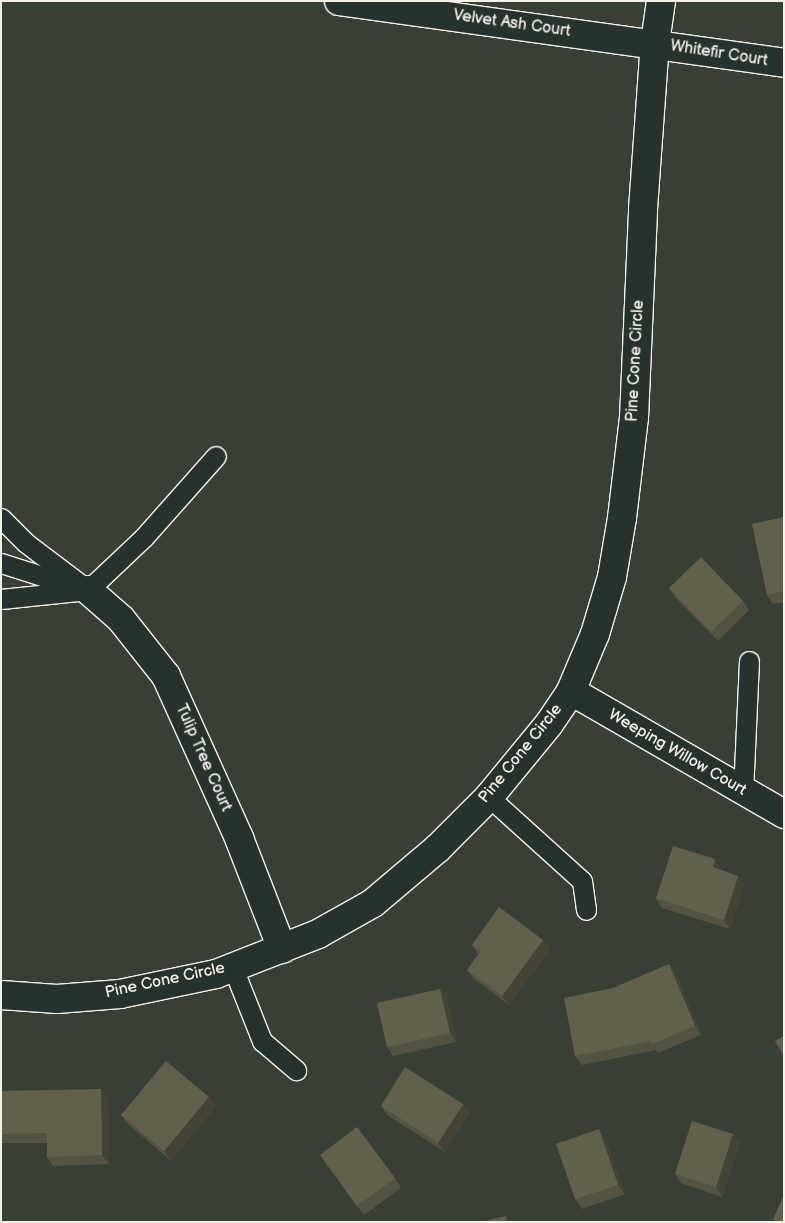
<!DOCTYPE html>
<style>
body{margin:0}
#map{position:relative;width:785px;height:1223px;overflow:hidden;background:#384036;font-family:"Balsamiq Sans",sans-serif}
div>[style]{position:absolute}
.roads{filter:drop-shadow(1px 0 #f4f1e8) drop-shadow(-1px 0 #f4f1e8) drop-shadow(0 1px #f4f1e8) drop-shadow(0 -1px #f4f1e8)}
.lane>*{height:19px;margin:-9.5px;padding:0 9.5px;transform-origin:9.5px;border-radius:9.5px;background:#26332d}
.street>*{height:28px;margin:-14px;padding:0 14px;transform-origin:14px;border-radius:14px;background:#26332d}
.wall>*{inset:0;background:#545341}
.shaded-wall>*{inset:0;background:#454335}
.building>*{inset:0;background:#62604c}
span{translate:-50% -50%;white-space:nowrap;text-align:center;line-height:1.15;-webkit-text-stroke:4px #26332d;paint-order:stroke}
.street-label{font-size:16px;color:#f4f1e8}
.frame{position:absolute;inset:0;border:2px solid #f4f1e8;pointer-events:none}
</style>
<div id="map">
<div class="roads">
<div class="lane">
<div style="left:1px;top:518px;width:35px;rotate:45deg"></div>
<div style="left:26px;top:543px;width:78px;rotate:37.2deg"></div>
<div style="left:1px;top:563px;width:79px;rotate:17.7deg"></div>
<div style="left:1px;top:599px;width:87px;rotate:-5.9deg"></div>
<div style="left:88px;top:590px;width:77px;rotate:-43.4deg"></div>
<div style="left:144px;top:537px;width:108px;rotate:-48.4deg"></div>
<div style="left:743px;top:793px;width:132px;rotate:-87.4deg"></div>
<div style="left:489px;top:797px;width:125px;rotate:42.1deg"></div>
<div style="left:582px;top:881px;width:29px;rotate:82deg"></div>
<div style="left:233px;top:968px;width:79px;rotate:68.3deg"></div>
<div style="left:262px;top:1041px;width:45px;rotate:40.5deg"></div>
</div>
<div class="street">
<div style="left:339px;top:1px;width:449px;rotate:7.9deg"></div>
<div style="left:88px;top:590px;width:44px;rotate:41.3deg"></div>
<div style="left:121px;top:619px;width:73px;rotate:51.7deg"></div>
<div style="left:166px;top:676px;width:178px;rotate:65.7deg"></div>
<div style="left:239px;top:838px;width:119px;rotate:68.8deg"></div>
<div style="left:571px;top:691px;width:246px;rotate:30deg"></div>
<div style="left:1px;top:995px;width:56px;rotate:4.1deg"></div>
<div style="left:57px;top:999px;width:63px;rotate:-4.5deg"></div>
<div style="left:120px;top:994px;width:98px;rotate:-11.8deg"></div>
<div style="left:216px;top:974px;width:110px;rotate:-21.4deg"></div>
<div style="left:318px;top:934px;width:63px;rotate:-29.4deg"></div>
<div style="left:373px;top:903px;width:84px;rotate:-40.2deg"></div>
<div style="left:437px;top:849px;width:74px;rotate:-45deg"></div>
<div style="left:489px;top:797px;width:94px;rotate:-50.6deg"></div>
<div style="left:549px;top:724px;width:40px;rotate:-56deg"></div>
<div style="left:571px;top:691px;width:62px;rotate:-67.2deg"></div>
<div style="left:595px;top:634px;width:59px;rotate:-73.4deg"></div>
<div style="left:612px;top:577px;width:60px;rotate:-80.4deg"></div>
<div style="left:622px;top:518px;width:101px;rotate:-83.2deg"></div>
<div style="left:634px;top:418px;width:209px;rotate:-87.5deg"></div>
<div style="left:643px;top:209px;width:166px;rotate:-85.9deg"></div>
<div style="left:655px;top:43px;width:42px;rotate:-81.9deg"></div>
</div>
</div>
<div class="wall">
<div style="clip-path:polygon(784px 517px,784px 602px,773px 604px,767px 595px)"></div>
<div style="clip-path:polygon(669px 588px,743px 601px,749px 610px,718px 641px,675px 597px)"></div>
<div style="clip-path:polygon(721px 869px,721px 870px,744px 885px,730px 929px,662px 908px,656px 898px)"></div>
<div style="clip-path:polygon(543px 940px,550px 949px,509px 1005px,474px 979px,467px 970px,478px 954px,472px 945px)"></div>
<div style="clip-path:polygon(676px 973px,701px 1035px,658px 1053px,656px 1050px,582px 1065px,575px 1056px,613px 988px)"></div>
<div style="clip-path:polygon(447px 998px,456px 1042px,393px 1056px,387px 1047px)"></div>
<div style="clip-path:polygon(1px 1091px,108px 1098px,109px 1164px,53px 1166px,47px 1157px,47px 1143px,1px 1143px)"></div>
<div style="clip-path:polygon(463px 1104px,470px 1113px,445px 1152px,387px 1115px,381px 1106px)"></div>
<div style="clip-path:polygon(216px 1106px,171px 1161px,128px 1124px,121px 1115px)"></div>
<div style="clip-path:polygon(605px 1138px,625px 1194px,582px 1209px,575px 1199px)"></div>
<div style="clip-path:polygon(740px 1143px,722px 1197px,681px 1183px,675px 1174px)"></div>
<div style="clip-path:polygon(320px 1155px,395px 1178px,401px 1188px,364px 1215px)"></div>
</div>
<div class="shaded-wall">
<div style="clip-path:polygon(715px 859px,721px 869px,719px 877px,713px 867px)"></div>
<div style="clip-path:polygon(738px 876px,744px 885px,730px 929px,724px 920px)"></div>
<div style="clip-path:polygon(543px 940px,550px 949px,509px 1005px,502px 996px)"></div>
<div style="clip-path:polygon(669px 964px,676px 973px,701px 1035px,695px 1026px)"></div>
<div style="clip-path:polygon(440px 989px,447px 998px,456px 1042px,450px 1033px)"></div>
<div style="clip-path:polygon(101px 1089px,108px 1098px,109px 1164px,102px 1155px)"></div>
<div style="clip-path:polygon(209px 1097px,216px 1106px,171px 1161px,164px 1151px)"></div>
<div style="clip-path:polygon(463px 1104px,470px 1113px,445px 1152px,438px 1143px)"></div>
<div style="clip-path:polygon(599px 1129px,605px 1138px,625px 1194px,618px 1185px)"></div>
<div style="clip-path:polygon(733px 1134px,740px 1143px,722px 1197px,716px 1187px)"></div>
</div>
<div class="building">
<div style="clip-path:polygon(784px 517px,784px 591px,767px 595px,752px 524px)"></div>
<div style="clip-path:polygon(701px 557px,743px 601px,711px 632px,669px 588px)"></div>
<div style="clip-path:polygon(673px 846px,715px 859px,713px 867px,738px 876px,724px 920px,656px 898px)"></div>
<div style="clip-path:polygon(499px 907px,543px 940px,502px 996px,467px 970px,481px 951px,472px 945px)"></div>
<div style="clip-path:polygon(669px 964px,695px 1026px,652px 1044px,651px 1041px,575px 1056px,564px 998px,613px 988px)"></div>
<div style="clip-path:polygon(440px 989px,450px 1033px,387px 1047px,377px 1003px)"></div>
<div style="clip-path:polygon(784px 1036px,784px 1056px,775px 1041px)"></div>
<div style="clip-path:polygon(166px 1061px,209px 1097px,164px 1151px,121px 1115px)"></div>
<div style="clip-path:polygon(405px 1067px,463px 1104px,438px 1143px,381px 1106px)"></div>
<div style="clip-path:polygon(101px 1089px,102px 1155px,47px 1157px,47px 1133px,1px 1134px,1px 1091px)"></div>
<div style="clip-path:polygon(692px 1121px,733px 1134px,716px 1187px,675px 1174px)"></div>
<div style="clip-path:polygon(357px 1127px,395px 1178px,357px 1206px,320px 1155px)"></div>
<div style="clip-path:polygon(599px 1129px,618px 1185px,575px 1199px,556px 1144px)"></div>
<div style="clip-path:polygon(784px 1194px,784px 1222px,778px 1222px,773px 1220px)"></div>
<div style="clip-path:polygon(506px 1216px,507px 1222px,481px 1222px)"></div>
</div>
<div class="street-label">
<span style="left:512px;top:24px;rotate:8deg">Velvet Ash Court</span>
<span style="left:719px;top:54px;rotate:9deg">Whitefir Court</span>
<span style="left:636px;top:361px;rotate:-87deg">Pine Cone Circle</span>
<span style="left:677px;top:753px;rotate:30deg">Weeping Willow Court</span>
<span style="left:521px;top:754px;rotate:-51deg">Pine Cone Circle</span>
<span style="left:203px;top:758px;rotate:66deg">Tulip Tree Court</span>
<span style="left:165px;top:981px;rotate:-12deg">Pine Cone Circle</span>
</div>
<div class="frame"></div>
</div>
